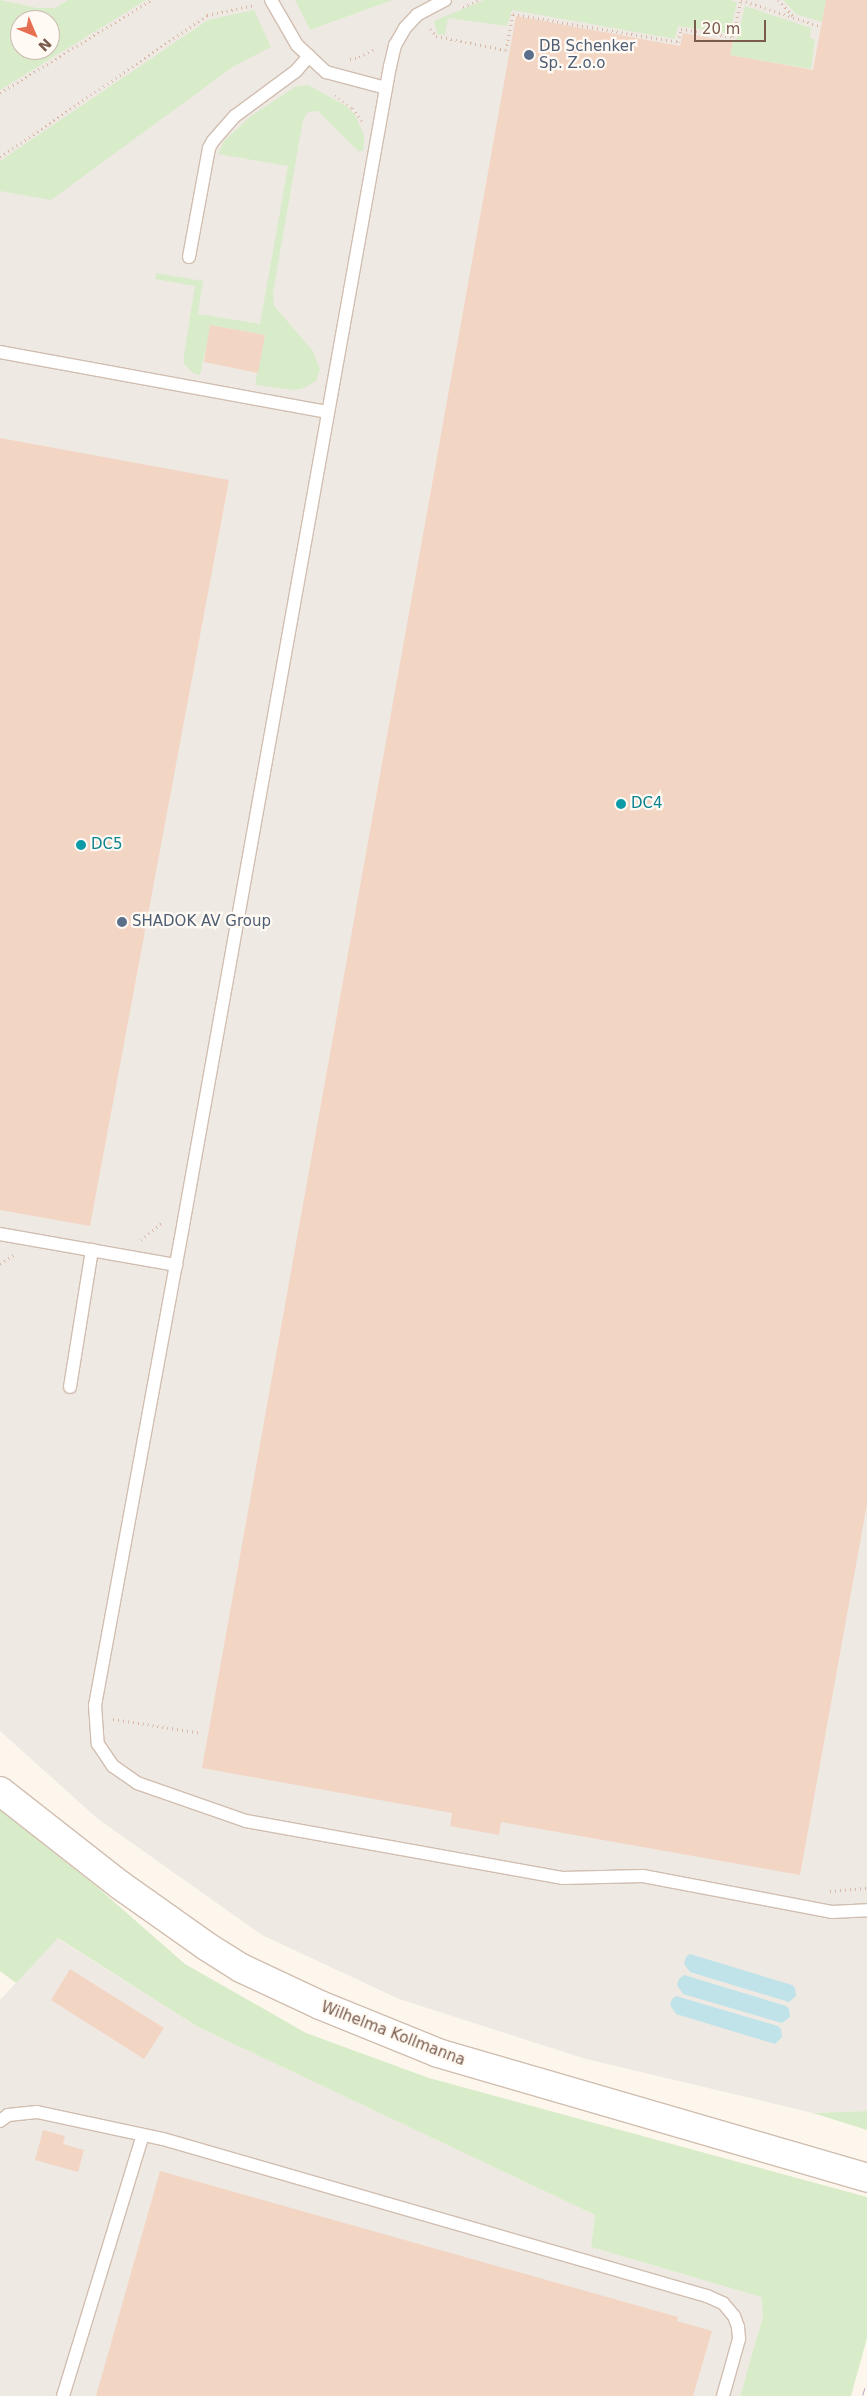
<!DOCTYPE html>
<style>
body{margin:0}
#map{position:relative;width:867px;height:2396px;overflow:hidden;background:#fdf6ec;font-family:"DejaVu Sans",sans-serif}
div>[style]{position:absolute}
.industrial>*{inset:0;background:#efe9e4}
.green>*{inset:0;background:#d8ecc9}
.water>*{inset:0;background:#bfe3e8}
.building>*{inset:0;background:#f3d5c3}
.path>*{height:3px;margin-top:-1.5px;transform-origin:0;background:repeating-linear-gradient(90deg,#d9b8a5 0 1px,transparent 0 5px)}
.roads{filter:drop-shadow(1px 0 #d1beb0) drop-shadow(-1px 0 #d1beb0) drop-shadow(0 1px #d1beb0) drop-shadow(0 -1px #d1beb0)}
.lane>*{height:12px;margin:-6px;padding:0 6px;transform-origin:6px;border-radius:6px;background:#fff}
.secondary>*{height:28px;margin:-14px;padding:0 14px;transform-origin:14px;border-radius:14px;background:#fff}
.rail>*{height:5.5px;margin-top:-2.75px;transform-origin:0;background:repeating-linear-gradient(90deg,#fffaf3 0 11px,#b9a8c9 0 22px);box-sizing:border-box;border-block:1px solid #b9a8c9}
.dots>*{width:14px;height:14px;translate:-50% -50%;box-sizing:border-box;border:2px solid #fffaf3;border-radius:50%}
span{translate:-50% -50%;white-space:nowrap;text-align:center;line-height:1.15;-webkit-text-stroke:4.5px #fffaf3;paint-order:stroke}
.service-label{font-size:15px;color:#4e5e75}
.left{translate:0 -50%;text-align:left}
.culture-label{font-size:15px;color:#0d838f}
.street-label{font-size:15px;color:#7a5c4d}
.north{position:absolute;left:10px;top:10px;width:50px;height:50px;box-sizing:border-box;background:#fffaf3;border:1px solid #cabbb1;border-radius:50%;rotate:135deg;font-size:14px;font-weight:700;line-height:20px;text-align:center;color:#7a5c4d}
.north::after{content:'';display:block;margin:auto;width:18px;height:22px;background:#e76f51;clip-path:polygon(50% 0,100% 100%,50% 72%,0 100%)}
.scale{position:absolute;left:694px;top:20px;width:72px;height:22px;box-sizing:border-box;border:2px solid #7a5c4d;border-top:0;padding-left:6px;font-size:15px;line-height:18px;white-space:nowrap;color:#7a5c4d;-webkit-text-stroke:4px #fffaf3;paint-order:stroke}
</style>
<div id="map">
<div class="industrial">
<div style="clip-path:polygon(evenodd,0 0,295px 0,310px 30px,393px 0,867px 0,867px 2111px,813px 2113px,586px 2059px,399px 1999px,262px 1935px,98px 1819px,0 1731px,0 0,20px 20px,50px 20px,50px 50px,20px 50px,20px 20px)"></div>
<div style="clip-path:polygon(57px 1938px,198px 2027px,595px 2215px,591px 2247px,761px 2297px,763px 2316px,740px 2396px,0 2396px,0 2000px)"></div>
</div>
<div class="green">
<div style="clip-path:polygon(evenodd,0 0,37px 8px,55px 8px,68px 0,146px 0,0 90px,0 0,20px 20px,50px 20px,50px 50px,20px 50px,20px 20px)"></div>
<div style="clip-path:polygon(295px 0,393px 0,310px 30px)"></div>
<div style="clip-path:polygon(484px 0,730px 0,737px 2px,730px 34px,678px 26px,675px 39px,512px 10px,507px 26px,448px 18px,445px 35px,437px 34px,434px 21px)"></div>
<div style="clip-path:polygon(783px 0,826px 0,822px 22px,796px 14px)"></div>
<div style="clip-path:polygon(745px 6px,811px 28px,810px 38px,815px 40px,811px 69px,730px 55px,733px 42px,736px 41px)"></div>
<div style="clip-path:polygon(254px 10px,271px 47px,234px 66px,51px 200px,0 191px,0 161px,208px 20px)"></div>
<div style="clip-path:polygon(308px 85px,346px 106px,355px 115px,364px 135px,364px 144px,363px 151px,358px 151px,318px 111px,308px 112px,303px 120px,273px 293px,274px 306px,313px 351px,320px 370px,316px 381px,304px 388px,295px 390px,255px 385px,265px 335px,211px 325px,200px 375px,193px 373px,184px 364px,184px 355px,195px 286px,155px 279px,156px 273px,203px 281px,198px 314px,260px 324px,288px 166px,218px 154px,224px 141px,251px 116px,295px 87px)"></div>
<div style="clip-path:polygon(0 1810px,96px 1886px,185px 1964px,306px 2033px,429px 2078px,867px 2197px,867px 2338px,851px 2396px,740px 2396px,763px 2316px,761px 2297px,591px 2247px,595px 2215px,198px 2027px,58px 1938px,16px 1983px,0 1971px)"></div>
<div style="clip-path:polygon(867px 2111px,867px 2130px,813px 2113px)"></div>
</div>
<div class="water">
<div style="clip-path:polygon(690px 1954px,792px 1985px,795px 1988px,796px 1996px,789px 2002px,690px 1972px,684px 1964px,686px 1957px)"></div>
<div style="clip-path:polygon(684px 1975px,786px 2006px,789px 2009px,790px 2017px,782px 2023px,683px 1994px,677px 1985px,679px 1979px)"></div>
<div style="clip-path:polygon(676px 1996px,778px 2026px,781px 2029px,782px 2037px,775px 2044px,676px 2014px,670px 2005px,672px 1999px)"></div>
</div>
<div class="building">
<div style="clip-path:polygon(826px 0,867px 0,867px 1504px,800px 1875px,501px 1822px,499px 1835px,450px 1826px,452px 1813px,202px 1768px,516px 16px,680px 46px,683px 33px,733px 42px,730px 55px,813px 70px)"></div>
<div style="clip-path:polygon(210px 325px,265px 335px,258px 373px,204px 362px)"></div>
<div style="clip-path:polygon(0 438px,229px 480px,90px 1226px,0 1210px)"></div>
<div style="clip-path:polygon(70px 1969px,164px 2028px,144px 2059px,51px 2000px)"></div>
<div style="clip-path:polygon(43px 2130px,65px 2136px,63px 2144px,84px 2150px,78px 2172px,35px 2160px)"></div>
<div style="clip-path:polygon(160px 2171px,678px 2317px,677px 2321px,712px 2331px,693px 2396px,96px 2396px)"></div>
</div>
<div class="path">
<div style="left:741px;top:0;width:82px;rotate:18.4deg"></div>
<div style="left:778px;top:0;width:22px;rotate:47deg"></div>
<div style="left:463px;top:7px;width:17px;rotate:-25deg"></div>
<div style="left:430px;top:29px;width:9px;rotate:49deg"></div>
<div style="left:436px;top:36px;width:71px;rotate:11.3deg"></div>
<div style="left:506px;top:50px;width:37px;rotate:-79deg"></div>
<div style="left:513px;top:14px;width:167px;rotate:9.6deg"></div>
<div style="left:678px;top:42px;width:13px;rotate:-77deg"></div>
<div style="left:681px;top:29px;width:53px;rotate:8.7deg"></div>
<div style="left:733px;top:37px;width:38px;rotate:-78deg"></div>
<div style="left:350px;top:59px;width:9px;rotate:-13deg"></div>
<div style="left:359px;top:57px;width:18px;rotate:-27deg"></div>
<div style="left:0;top:93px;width:177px;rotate:-31.6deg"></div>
<div style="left:335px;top:95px;width:21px;rotate:37deg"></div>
<div style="left:352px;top:108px;width:17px;rotate:54deg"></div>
<div style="left:0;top:157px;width:251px;rotate:-34.4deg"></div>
<div style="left:207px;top:15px;width:49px;rotate:-11.8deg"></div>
<div style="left:141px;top:1240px;width:27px;rotate:-39deg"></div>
<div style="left:0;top:1264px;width:17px;rotate:-33deg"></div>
<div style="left:113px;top:1719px;width:90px;rotate:8.9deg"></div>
<div style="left:830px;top:1891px;width:37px;rotate:-5deg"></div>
</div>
<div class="roads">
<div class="lane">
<div style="left:271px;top:0;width:52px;rotate:60deg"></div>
<div style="left:297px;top:45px;width:40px;rotate:43deg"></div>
<div style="left:326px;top:72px;width:62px;rotate:14.9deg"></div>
<div style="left:445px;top:0;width:32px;rotate:152deg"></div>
<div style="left:417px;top:15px;width:18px;rotate:133deg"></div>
<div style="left:405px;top:28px;width:20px;rotate:120deg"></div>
<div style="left:395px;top:45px;width:22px;rotate:103deg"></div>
<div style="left:390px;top:66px;width:1178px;rotate:100.12deg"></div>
<div style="left:183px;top:1226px;width:487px;rotate:100.4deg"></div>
<div style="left:95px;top:1705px;width:39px;rotate:86deg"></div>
<div style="left:98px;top:1744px;width:27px;rotate:56deg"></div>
<div style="left:113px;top:1766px;width:29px;rotate:35deg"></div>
<div style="left:137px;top:1783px;width:115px;rotate:19.2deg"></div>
<div style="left:246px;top:1821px;width:321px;rotate:10.2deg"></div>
<div style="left:562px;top:1878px;width:81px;rotate:-1.4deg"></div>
<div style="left:643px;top:1876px;width:192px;rotate:10.8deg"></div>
<div style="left:832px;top:1912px;width:35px;rotate:-3deg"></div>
<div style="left:189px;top:257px;width:111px;rotate:-79.6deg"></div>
<div style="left:209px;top:148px;width:8px;rotate:-60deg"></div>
<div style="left:213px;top:141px;width:33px;rotate:-49deg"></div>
<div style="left:235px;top:116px;width:76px;rotate:-36.4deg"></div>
<div style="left:296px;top:71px;width:20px;rotate:-49deg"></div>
<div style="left:0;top:352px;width:333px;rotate:10.4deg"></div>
<div style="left:0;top:1234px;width:179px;rotate:10deg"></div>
<div style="left:70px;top:1387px;width:139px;rotate:-80.9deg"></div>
<div style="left:0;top:2121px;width:10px;rotate:-37deg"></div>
<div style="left:8px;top:2115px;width:29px;rotate:-6deg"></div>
<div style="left:37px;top:2112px;width:129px;rotate:12.1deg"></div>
<div style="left:163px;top:2139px;width:566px;rotate:16.1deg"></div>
<div style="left:707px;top:2296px;width:17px;rotate:24deg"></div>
<div style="left:723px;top:2303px;width:17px;rotate:50deg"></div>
<div style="left:734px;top:2316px;width:12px;rotate:70deg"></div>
<div style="left:738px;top:2327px;width:12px;rotate:85deg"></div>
<div style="left:739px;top:2339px;width:59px;rotate:105.7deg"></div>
<div style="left:63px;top:2396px;width:273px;rotate:-73deg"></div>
</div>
<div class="secondary">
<div style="left:0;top:1791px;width:152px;rotate:38.1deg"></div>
<div style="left:120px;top:1885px;width:105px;rotate:35.3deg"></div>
<div style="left:206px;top:1946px;width:41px;rotate:32.2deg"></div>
<div style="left:241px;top:1968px;width:87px;rotate:25.1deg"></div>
<div style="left:320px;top:2005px;width:127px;rotate:22.1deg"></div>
<div style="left:438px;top:2053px;width:447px;rotate:16.2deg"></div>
</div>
</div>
<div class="rail">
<div style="left:865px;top:2396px;width:7px;rotate:-74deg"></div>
</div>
<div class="dots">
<div style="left:529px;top:55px;background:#5c6f8a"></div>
<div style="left:621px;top:804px;background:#0f9aa8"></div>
<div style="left:81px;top:845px;background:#0f9aa8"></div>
<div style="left:122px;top:922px;background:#5c6f8a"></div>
</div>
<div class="service-label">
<span class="left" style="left:539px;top:55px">DB Schenker<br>Sp. Z.o.o</span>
<span class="left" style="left:132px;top:922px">SHADOK AV Group</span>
</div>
<div class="culture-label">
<span class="left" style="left:631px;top:804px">DC4</span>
<span class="left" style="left:91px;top:845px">DC5</span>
</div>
<div class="street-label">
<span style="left:393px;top:2034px;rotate:21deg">Wilhelma Kollmanna</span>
</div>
<div class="north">N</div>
<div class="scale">20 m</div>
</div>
